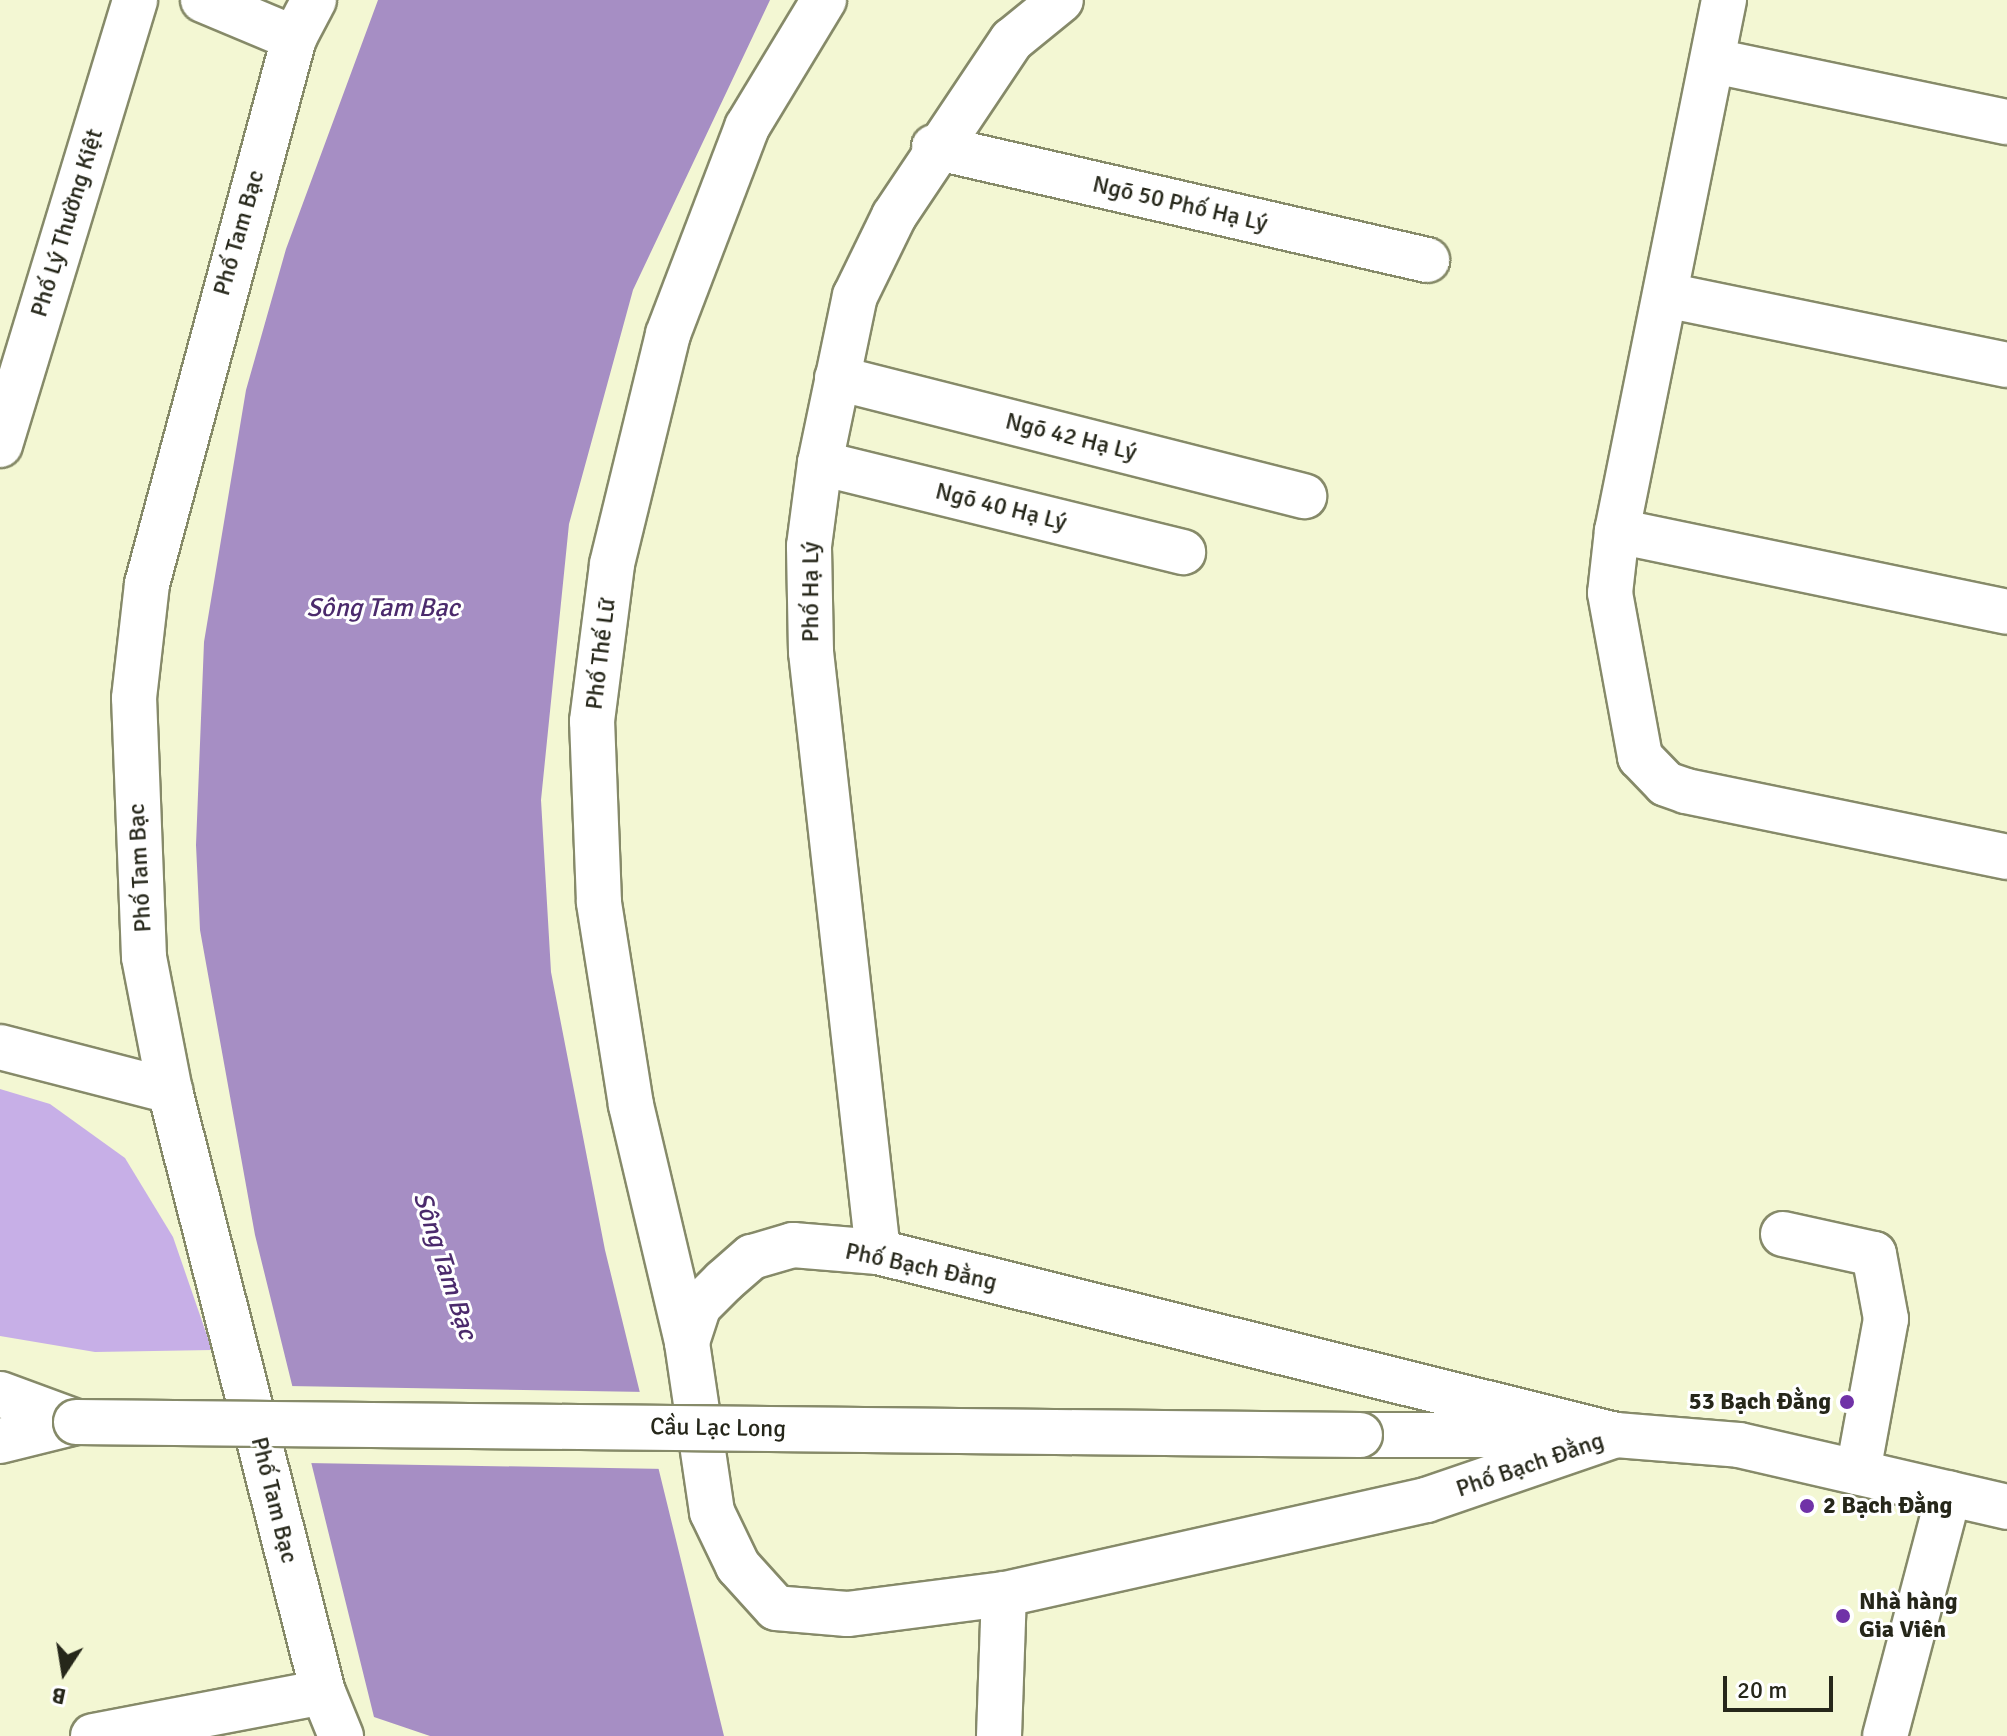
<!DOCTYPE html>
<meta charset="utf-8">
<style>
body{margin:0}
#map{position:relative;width:2007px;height:1736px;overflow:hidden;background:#f3f7d3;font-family:Signika,sans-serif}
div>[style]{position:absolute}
.forest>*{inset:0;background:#c7afe7}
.water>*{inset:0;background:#a68ec4}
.pier>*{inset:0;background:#f3f7d3}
.roads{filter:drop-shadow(2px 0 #868a69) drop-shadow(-2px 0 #868a69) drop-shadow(0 2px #868a69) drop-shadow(0 -2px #868a69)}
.minor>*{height:44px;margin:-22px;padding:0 22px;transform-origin:22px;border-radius:22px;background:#fff}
.major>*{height:44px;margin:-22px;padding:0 22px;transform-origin:22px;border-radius:22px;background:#fff}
.bridges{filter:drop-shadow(2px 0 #868a69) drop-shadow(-2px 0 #868a69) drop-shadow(0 2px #868a69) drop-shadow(0 -2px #868a69)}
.major-bridge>*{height:44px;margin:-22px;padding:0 22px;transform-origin:22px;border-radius:22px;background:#fff}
.dots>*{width:22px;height:22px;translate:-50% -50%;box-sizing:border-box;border:4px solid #fff;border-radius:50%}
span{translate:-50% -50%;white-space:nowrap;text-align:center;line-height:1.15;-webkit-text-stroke:6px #fff;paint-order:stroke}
.street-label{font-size:24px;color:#26271a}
.poi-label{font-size:24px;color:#26271a;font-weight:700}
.right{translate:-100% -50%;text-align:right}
.left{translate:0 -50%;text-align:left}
.water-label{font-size:26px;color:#4b2a6c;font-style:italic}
.north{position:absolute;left:24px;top:1632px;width:80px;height:80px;-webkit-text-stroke:6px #fff;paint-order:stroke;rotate:192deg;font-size:22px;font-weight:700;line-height:32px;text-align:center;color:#26271a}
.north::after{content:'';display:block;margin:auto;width:28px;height:36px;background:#26271a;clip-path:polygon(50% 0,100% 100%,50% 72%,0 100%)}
.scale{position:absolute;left:1723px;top:1676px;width:110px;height:36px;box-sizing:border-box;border:4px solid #26271a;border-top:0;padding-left:10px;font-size:24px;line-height:28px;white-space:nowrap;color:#26271a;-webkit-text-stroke:6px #fff;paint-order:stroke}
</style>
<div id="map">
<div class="forest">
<div style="clip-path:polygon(0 1089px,50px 1104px,125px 1158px,173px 1237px,212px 1350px,95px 1352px,0 1336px)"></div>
</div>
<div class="water">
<div style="clip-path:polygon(378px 0,770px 0,633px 290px,569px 524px,541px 800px,551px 972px,605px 1250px,724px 1736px,430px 1736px,374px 1717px,255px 1235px,200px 930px,196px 845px,204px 642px,246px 390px,286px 249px)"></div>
</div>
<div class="pier">
<div style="clip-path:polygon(288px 1386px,647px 1392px,667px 1469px,307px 1463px)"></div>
</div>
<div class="roads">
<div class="minor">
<div style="left:203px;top:0;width:99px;rotate:22.7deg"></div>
<div style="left:1724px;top:0;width:542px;rotate:101.39deg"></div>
<div style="left:1617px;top:531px;width:62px;rotate:96.4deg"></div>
<div style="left:1610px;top:593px;width:167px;rotate:79.6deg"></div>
<div style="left:1640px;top:757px;width:37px;rotate:46deg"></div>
<div style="left:1666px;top:784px;width:21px;rotate:19deg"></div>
<div style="left:1686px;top:791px;width:328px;rotate:11.6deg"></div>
<div style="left:1714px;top:61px;width:299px;rotate:11.8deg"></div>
<div style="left:934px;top:147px;width:506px;rotate:12.91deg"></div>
<div style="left:1666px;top:295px;width:348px;rotate:11.6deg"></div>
<div style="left:837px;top:378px;width:482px;rotate:14.2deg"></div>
<div style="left:0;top:445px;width:465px;rotate:-73.1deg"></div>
<div style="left:820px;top:463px;width:374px;rotate:13.8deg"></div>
<div style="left:1617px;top:531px;width:398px;rotate:11.7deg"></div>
<div style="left:170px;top:1091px;width:136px;rotate:-101deg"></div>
<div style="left:144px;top:957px;width:259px;rotate:-92.2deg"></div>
<div style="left:134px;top:698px;width:115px;rotate:-83.5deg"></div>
<div style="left:147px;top:584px;width:565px;rotate:-74.93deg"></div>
<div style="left:294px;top:38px;width:43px;rotate:-62.2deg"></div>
<div style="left:1783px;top:1234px;width:93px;rotate:12.4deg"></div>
<div style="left:1874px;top:1254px;width:66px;rotate:79.5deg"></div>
<div style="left:1886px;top:1319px;width:156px;rotate:100.4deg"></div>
<div style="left:878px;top:1252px;width:604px;rotate:-96.37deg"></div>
<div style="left:811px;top:652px;width:106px;rotate:-91.1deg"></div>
<div style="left:809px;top:546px;width:84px;rotate:-82.5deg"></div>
<div style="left:820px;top:463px;width:171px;rotate:-78.2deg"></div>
<div style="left:855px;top:296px;width:89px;rotate:-64deg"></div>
<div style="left:894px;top:216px;width:212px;rotate:-56.2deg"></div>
<div style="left:1012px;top:40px;width:63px;rotate:-39.2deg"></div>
<div style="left:687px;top:1342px;width:244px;rotate:-103.3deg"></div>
<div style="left:631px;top:1105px;width:206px;rotate:-99deg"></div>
<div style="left:599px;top:902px;width:181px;rotate:-92.2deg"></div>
<div style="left:592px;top:721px;width:158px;rotate:-82.7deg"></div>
<div style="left:612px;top:564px;width:237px;rotate:-76.3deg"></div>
<div style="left:668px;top:334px;width:222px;rotate:-69.1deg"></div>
<div style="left:747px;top:127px;width:149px;rotate:-58.8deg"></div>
<div style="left:999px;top:1736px;width:142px;rotate:-88deg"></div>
<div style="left:1885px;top:1736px;width:251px;rotate:-75.2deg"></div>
</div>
<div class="major">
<div style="left:0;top:1047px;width:176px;rotate:14.5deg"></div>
<div style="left:170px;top:1091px;width:620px;rotate:75.72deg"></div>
<div style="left:323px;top:1692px;width:48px;rotate:67.8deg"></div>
<div style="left:793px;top:1245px;width:85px;rotate:4.7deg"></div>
<div style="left:878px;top:1252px;width:760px;rotate:13.93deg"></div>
<div style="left:1616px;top:1435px;width:201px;rotate:161.1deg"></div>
<div style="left:1426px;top:1500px;width:432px;rotate:167.4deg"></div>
<div style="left:1004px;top:1594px;width:158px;rotate:172.7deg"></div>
<div style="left:847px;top:1614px;width:71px;rotate:-175.2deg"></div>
<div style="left:776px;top:1608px;width:57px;rotate:-132.1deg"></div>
<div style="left:738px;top:1566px;width:60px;rotate:-115.7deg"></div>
<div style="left:712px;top:1512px;width:172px;rotate:-98.4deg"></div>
<div style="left:687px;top:1342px;width:38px;rotate:-72deg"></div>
<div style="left:699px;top:1306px;width:35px;rotate:-45deg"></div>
<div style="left:724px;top:1281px;width:37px;rotate:-41deg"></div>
<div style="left:752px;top:1257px;width:43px;rotate:-16.3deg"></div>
<div style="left:0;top:1394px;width:81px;rotate:20.2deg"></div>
<div style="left:1360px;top:1435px;width:256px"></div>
<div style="left:1616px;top:1435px;width:123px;rotate:4.6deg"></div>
<div style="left:1739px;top:1445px;width:275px;rotate:13deg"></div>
<div style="left:0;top:1441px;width:78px;rotate:-14deg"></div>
<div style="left:93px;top:1736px;width:234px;rotate:-10.8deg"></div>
</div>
</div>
<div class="bridges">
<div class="major-bridge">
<div style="left:76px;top:1422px;width:1284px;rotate:0.58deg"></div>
</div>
</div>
<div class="dots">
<div style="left:1847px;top:1402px;background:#7032a7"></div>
<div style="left:1807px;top:1506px;background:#7032a7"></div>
<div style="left:1843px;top:1616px;background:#7032a7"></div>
</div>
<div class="street-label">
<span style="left:1180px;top:204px;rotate:13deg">Ngõ 50 Phố Hạ Lý</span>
<span style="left:67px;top:223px;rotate:-73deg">Phố Lý Thường Kiệt</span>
<span style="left:239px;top:233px;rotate:-74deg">Phố Tam Bạc</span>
<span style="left:1071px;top:437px;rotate:14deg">Ngõ 42 Hạ Lý</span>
<span style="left:1001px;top:507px;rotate:14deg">Ngõ 40 Hạ Lý</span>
<span style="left:811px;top:592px;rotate:-90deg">Phố Hạ Lý</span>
<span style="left:601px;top:654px;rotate:-83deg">Phố Thế Lữ</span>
<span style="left:140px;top:868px;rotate:-93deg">Phố Tam Bạc</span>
<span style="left:921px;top:1267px;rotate:12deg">Phố Bạch Đằng</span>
<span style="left:718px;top:1428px;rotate:1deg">Cầu Lạc Long</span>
<span style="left:1530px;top:1465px;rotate:-19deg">Phố Bạch Đằng</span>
<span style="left:274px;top:1500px;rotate:76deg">Phố Tam Bạc</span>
</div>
<div class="poi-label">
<span class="right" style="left:1831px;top:1402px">53 Bạch Đằng</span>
<span class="left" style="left:1823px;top:1506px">2 Bạch Đằng</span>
<span class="left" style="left:1859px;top:1616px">Nhà hàng<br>Gia Viên</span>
</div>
<div class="water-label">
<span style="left:383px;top:609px">Sông Tam Bạc</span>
<span style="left:444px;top:1266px;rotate:72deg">Sông Tam Bạc</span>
</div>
<div class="north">B</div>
<div class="scale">20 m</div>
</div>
